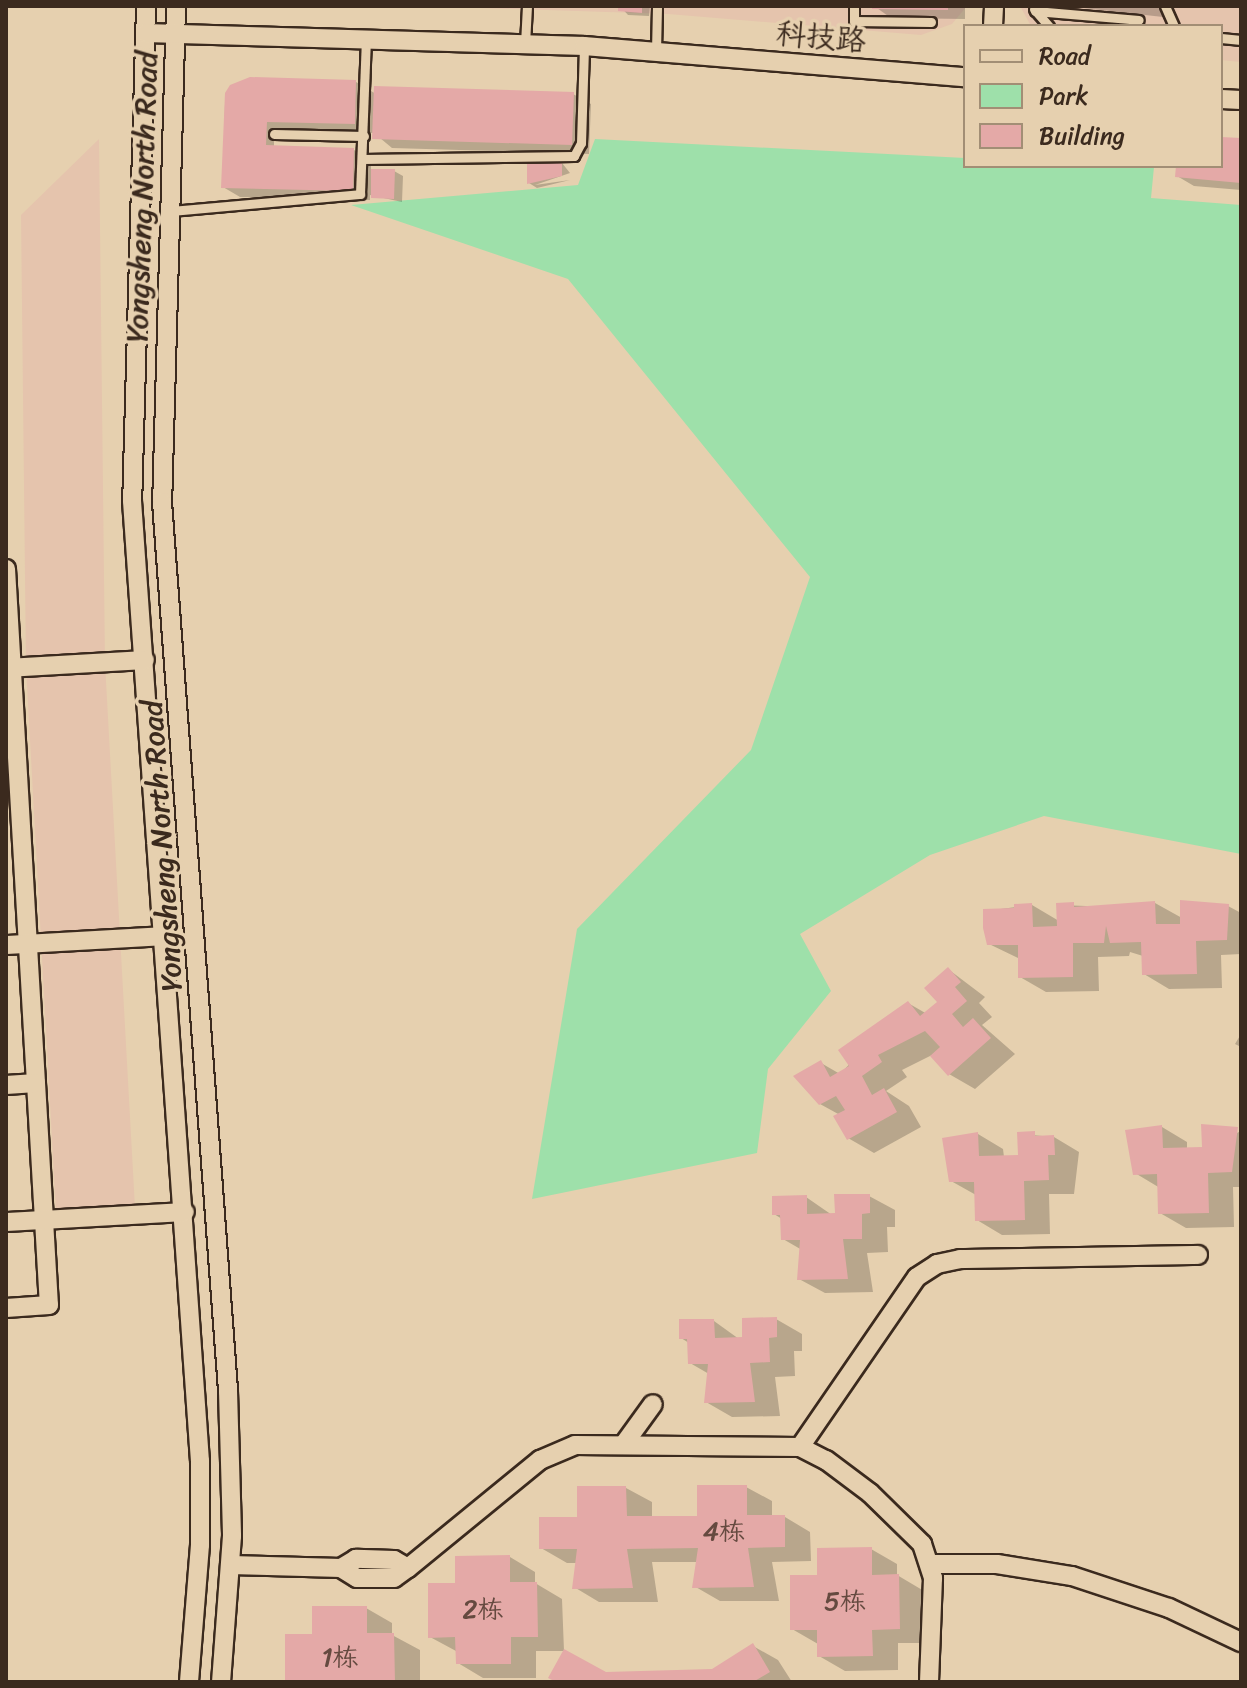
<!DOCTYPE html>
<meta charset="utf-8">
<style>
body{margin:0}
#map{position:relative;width:1247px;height:1688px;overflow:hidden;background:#e6d0af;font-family:Sriracha,"LXGW WenKai TC",sans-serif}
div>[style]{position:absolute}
.built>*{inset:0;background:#e5c4ad}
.green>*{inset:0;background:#9ee0aa}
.shadow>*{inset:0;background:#0003}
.building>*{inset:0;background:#e4a9a7}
.roads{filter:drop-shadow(2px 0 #3b2a1e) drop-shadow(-2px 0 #3b2a1e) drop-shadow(0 2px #3b2a1e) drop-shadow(0 -2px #3b2a1e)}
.lane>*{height:9px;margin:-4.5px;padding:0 4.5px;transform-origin:4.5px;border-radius:4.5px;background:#e6d0af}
.street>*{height:18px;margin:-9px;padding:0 9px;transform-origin:9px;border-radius:9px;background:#e6d0af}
span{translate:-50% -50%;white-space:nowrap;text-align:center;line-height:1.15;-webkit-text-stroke:7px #e6d0af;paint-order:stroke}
.number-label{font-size:26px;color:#654a40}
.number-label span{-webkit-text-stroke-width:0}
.street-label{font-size:30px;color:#3b2a1e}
.frame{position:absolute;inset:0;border:8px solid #3b2a1e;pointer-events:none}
.legend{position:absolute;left:963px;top:24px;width:260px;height:144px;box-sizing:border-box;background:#e6d0af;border:2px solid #a28e75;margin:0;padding:10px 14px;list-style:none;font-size:24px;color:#3b2a1e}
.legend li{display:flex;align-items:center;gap:16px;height:40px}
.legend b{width:40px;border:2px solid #a28e75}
</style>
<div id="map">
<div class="built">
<div style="clip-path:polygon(420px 6px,967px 6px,952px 24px,921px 35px,668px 14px)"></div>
<div style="clip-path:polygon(1020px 6px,1241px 6px,1241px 62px,1221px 60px,1221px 26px,1031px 26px)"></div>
<div style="clip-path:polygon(99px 139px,105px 663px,136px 1226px,57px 1230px,26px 667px,21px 215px)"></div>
</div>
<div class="green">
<div style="clip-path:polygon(595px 139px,965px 158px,965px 166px,1154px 167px,1151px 198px,1241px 205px,1241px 854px,1044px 816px,930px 855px,800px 934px,831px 991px,768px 1069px,757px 1153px,532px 1199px,577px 929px,751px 750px,810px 577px,568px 279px,351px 205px,578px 185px)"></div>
</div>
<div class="shadow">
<div style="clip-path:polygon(620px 6px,650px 6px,649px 16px,628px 15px)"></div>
<div style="clip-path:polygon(874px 6px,965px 6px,965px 19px,891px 18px)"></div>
<div style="clip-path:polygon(1065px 6px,1164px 6px,1163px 17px)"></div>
<div style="clip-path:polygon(356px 82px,376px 94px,573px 94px,591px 104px,589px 154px,392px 148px,374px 133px,274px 130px,274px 147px,354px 150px,371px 160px,371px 171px,394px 171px,403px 176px,402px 202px,370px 195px,370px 200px,240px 197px,223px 187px,225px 103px)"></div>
<div style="clip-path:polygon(1221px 139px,1241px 141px,1241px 190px,1194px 186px,1177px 176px,1178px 166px,1221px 166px)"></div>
<div style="clip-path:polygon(562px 163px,570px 173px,535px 185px,570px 180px,537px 188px,529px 183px)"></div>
<div style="clip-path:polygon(1155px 903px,1182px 918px,1228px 906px,1241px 913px,1241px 954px,1221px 955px,1222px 988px,1169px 989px,1144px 974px,1143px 956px,1130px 952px,1129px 956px,1098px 957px,1099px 991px,1046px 992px,1020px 977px,1020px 959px,989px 944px,985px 911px,1032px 905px,1059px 921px,1059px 905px,1140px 908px)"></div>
<div style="clip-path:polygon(948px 969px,985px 997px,979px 1003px,992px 1017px,982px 1025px,1015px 1054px,975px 1089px,949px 1074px,932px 1055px,902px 1070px,907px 1077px,886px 1091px,909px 1106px,921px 1127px,874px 1153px,848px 1138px,840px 1115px,820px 1104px,821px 1063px,840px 1074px,908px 1003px,927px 1014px,940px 1002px)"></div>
<div style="clip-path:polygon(1241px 1034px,1241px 1047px,1235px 1044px)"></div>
<div style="clip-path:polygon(1162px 1127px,1187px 1142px,1187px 1150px,1204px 1149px,1241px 1131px,1241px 1187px,1233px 1187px,1234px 1227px,1186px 1228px,1160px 1213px,1160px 1188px,1135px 1173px)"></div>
<div style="clip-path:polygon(978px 1134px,1003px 1149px,1004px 1157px,1020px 1157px,1020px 1134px,1054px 1137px,1079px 1152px,1074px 1194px,1049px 1194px,1050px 1234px,1002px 1235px,977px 1220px,976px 1195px,951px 1181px)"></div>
<div style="clip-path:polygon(869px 1196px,895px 1210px,895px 1227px,887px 1227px,888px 1252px,867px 1253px,873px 1292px,825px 1293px,799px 1279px,802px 1250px,783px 1239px,782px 1219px,774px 1214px,806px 1197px,832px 1215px)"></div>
<div style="clip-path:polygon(776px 1319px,802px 1334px,802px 1351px,794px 1351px,795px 1376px,775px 1377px,780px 1416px,732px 1417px,706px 1402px,709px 1374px,690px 1363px,689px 1343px,681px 1338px,714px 1321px,739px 1339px)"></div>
<div style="clip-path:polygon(746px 1487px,772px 1501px,772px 1517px,785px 1517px,810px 1532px,811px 1561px,772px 1562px,779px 1601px,720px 1601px,694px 1586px,698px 1562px,652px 1562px,658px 1602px,599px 1602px,574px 1587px,579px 1563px,567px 1563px,541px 1548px,626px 1488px,652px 1502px,652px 1518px,699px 1518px)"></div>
<div style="clip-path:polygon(871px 1549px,897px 1564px,897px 1575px,924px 1591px,925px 1643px,898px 1643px,898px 1670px,845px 1671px,819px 1656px,818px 1644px,792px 1629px)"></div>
<div style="clip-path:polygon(510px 1557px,535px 1572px,535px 1583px,562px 1599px,564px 1651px,536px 1651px,536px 1678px,483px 1678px,458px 1663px,456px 1651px,430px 1637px,457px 1585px)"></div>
<div style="clip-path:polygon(366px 1608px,392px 1623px,392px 1635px,420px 1650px,420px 1682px,287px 1682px,314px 1636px)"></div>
<div style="clip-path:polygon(753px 1646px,778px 1660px,792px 1682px,559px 1682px,606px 1674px,713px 1671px)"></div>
</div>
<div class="building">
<div style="clip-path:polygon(618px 6px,642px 6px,642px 13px,618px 11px)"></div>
<div style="clip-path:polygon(872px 6px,948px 6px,948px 10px,872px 9px)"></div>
<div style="clip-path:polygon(250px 77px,356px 80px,355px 124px,267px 122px,266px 145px,354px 148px,353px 191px,221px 188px,225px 93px,230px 85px)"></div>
<div style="clip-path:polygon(374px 86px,574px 92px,572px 145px,372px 139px)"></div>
<div style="clip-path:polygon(1221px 137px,1241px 138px,1241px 183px,1175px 177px,1176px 166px,1221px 166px)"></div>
<div style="clip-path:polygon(562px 161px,562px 176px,527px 184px,527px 162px)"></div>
<div style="clip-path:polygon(371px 169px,395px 169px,394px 199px,371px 198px)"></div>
<div style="clip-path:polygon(1180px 900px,1229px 904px,1227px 940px,1196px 941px,1197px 974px,1142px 975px,1141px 942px,1110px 943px,1106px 926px,1104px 943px,1073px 943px,1073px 977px,1018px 978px,1018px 945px,987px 945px,983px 928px,983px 909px,1014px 908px,1014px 904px,1032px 903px,1033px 927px,1057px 926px,1056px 903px,1074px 902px,1074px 907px,1155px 901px,1156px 924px,1180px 924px)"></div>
<div style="clip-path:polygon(948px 967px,961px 982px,955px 987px,967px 1001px,952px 1014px,963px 1027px,973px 1018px,991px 1038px,948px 1076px,930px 1056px,940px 1047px,925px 1031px,878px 1055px,882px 1062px,862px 1076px,872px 1095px,884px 1088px,897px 1112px,847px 1140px,833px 1116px,845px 1110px,836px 1096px,819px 1105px,793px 1076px,821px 1060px,830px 1077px,849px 1066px,838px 1050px,908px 1001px,920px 1016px,937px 1002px,924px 988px)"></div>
<div style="clip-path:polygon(1201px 1124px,1238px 1127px,1232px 1172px,1208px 1173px,1209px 1213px,1158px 1214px,1157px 1174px,1133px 1175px,1125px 1130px,1162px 1125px,1163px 1148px,1202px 1147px)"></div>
<div style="clip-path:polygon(1035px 1131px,1035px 1136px,1054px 1135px,1055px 1155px,1048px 1155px,1049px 1180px,1024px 1181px,1025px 1220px,975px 1221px,974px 1182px,949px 1182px,942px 1138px,978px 1132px,979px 1156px,1018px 1155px,1017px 1132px)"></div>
<div style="clip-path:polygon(834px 1194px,870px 1194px,870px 1213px,862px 1214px,862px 1239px,843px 1239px,848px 1279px,797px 1280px,800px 1240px,781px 1240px,780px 1215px,772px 1215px,772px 1196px,807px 1195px,807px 1214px,835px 1213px)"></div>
<div style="clip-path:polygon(777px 1317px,777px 1337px,769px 1338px,770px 1362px,750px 1363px,755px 1402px,704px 1403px,708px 1364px,688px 1364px,687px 1339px,679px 1339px,679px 1319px,714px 1319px,715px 1338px,742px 1337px,742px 1318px)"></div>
<div style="clip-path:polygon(697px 1485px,747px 1485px,747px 1515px,785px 1515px,785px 1547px,748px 1548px,754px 1587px,692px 1588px,698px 1548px,627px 1549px,633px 1588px,572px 1589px,577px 1549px,539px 1549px,539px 1517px,577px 1517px,577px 1486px,626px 1486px,627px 1516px,697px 1516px)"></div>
<div style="clip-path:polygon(872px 1547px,872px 1575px,899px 1574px,900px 1629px,872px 1630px,873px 1656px,817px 1657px,817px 1630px,790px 1630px,790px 1575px,817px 1575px,817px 1548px)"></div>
<div style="clip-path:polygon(510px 1555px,510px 1582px,537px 1582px,538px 1637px,511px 1637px,511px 1664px,456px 1664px,455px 1637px,428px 1638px,428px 1583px,455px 1583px,455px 1556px)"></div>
<div style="clip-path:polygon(312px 1606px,367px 1606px,367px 1633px,394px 1633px,395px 1682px,285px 1682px,285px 1634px,312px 1634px)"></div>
<div style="clip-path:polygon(753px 1643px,770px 1672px,753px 1682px,556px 1682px,548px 1678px,564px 1649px,606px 1672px,712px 1669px)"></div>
</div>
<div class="roads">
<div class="lane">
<div style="left:854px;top:6px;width:15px;rotate:90deg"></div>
<div style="left:854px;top:21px;width:77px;rotate:0.7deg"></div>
<div style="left:1165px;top:6px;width:22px;rotate:66deg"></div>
<div style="left:1034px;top:9px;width:23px;rotate:49deg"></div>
<div style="left:1035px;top:11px;width:104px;rotate:4.9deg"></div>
<div style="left:1221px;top:38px;width:20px;rotate:6deg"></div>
<div style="left:525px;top:44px;width:38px;rotate:-87deg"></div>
<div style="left:656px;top:51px;width:45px;rotate:-88.7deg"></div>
<div style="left:274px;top:134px;width:90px;rotate:1.3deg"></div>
<div style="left:363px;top:159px;width:211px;rotate:-0.8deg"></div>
<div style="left:574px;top:156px;width:15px;rotate:-62deg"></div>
<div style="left:581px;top:143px;width:97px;rotate:-88.2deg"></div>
<div style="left:170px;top:211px;width:191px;rotate:-5.1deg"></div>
<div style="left:360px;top:194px;width:154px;rotate:-87.8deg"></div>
</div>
<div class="street">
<div style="left:146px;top:6px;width:495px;rotate:91.6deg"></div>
<div style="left:132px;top:501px;width:962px;rotate:85.95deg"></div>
<div style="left:200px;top:1461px;width:84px;rotate:90deg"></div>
<div style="left:200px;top:1545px;width:137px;rotate:94.6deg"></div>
<div style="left:176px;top:6px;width:496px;rotate:91.6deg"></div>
<div style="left:162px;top:502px;width:891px;rotate:85.75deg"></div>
<div style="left:228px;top:1391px;width:145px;rotate:88.4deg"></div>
<div style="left:232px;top:1536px;width:146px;rotate:94.3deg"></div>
<div style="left:993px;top:26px;width:20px;rotate:-87deg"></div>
<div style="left:146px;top:33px;width:438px;rotate:1.7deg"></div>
<div style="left:584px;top:46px;width:382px;rotate:4.7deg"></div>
<div style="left:1221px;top:99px;width:20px;rotate:3deg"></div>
<div style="left:6px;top:569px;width:737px;rotate:86.66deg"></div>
<div style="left:49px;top:1305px;width:43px;rotate:176deg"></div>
<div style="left:6px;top:668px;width:139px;rotate:-3.3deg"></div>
<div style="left:6px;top:945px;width:160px;rotate:-3.2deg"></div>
<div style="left:6px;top:1085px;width:30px;rotate:-4deg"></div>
<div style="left:6px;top:1222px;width:179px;rotate:-3.2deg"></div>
<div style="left:624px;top:1444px;width:49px;rotate:-54.1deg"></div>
<div style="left:800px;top:1447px;width:206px;rotate:-55.5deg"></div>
<div style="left:917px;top:1277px;width:24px;rotate:-33deg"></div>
<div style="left:937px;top:1264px;width:24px;rotate:-12deg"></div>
<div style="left:960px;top:1259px;width:238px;rotate:-1deg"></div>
<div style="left:931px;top:1564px;width:66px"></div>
<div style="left:997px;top:1564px;width:76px;rotate:9.1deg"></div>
<div style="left:1072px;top:1576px;width:102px;rotate:18.3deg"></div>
<div style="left:1169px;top:1608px;width:80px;rotate:25.3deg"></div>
<div style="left:231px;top:1565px;width:110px;rotate:1.6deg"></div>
<div style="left:408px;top:1568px;width:16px;rotate:-150deg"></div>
<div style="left:394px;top:1560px;width:38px;rotate:-178deg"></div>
<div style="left:356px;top:1559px;width:17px;rotate:149deg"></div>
<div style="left:341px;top:1568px;width:19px;rotate:32deg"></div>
<div style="left:357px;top:1578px;width:37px"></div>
<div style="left:394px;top:1578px;width:17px;rotate:-36deg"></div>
<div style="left:408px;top:1568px;width:171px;rotate:-39.3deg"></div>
<div style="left:540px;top:1460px;width:38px;rotate:-23deg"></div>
<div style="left:575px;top:1445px;width:225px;rotate:0.5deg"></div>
<div style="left:800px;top:1447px;width:29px;rotate:27deg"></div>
<div style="left:826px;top:1460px;width:55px;rotate:36.9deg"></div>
<div style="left:870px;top:1493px;width:73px;rotate:44.4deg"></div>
<div style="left:922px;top:1544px;width:36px;rotate:72deg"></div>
<div style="left:933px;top:1578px;width:104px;rotate:92.2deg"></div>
</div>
</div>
<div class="number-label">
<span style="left:724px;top:1532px">4栋</span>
<span style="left:845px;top:1602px">5栋</span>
<span style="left:483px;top:1610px">2栋</span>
<span style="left:340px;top:1658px">1栋</span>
</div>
<div class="street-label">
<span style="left:821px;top:37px;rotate:5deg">科技路</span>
<span style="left:142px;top:197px;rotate:-88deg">Yongsheng North Road</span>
<span style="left:162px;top:846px;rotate:-94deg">Yongsheng North Road</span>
</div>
<div class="frame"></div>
<ul class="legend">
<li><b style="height:10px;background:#e6d0af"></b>Road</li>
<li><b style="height:22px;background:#9ee0aa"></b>Park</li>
<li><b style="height:22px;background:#e4a9a7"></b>Building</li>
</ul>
</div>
